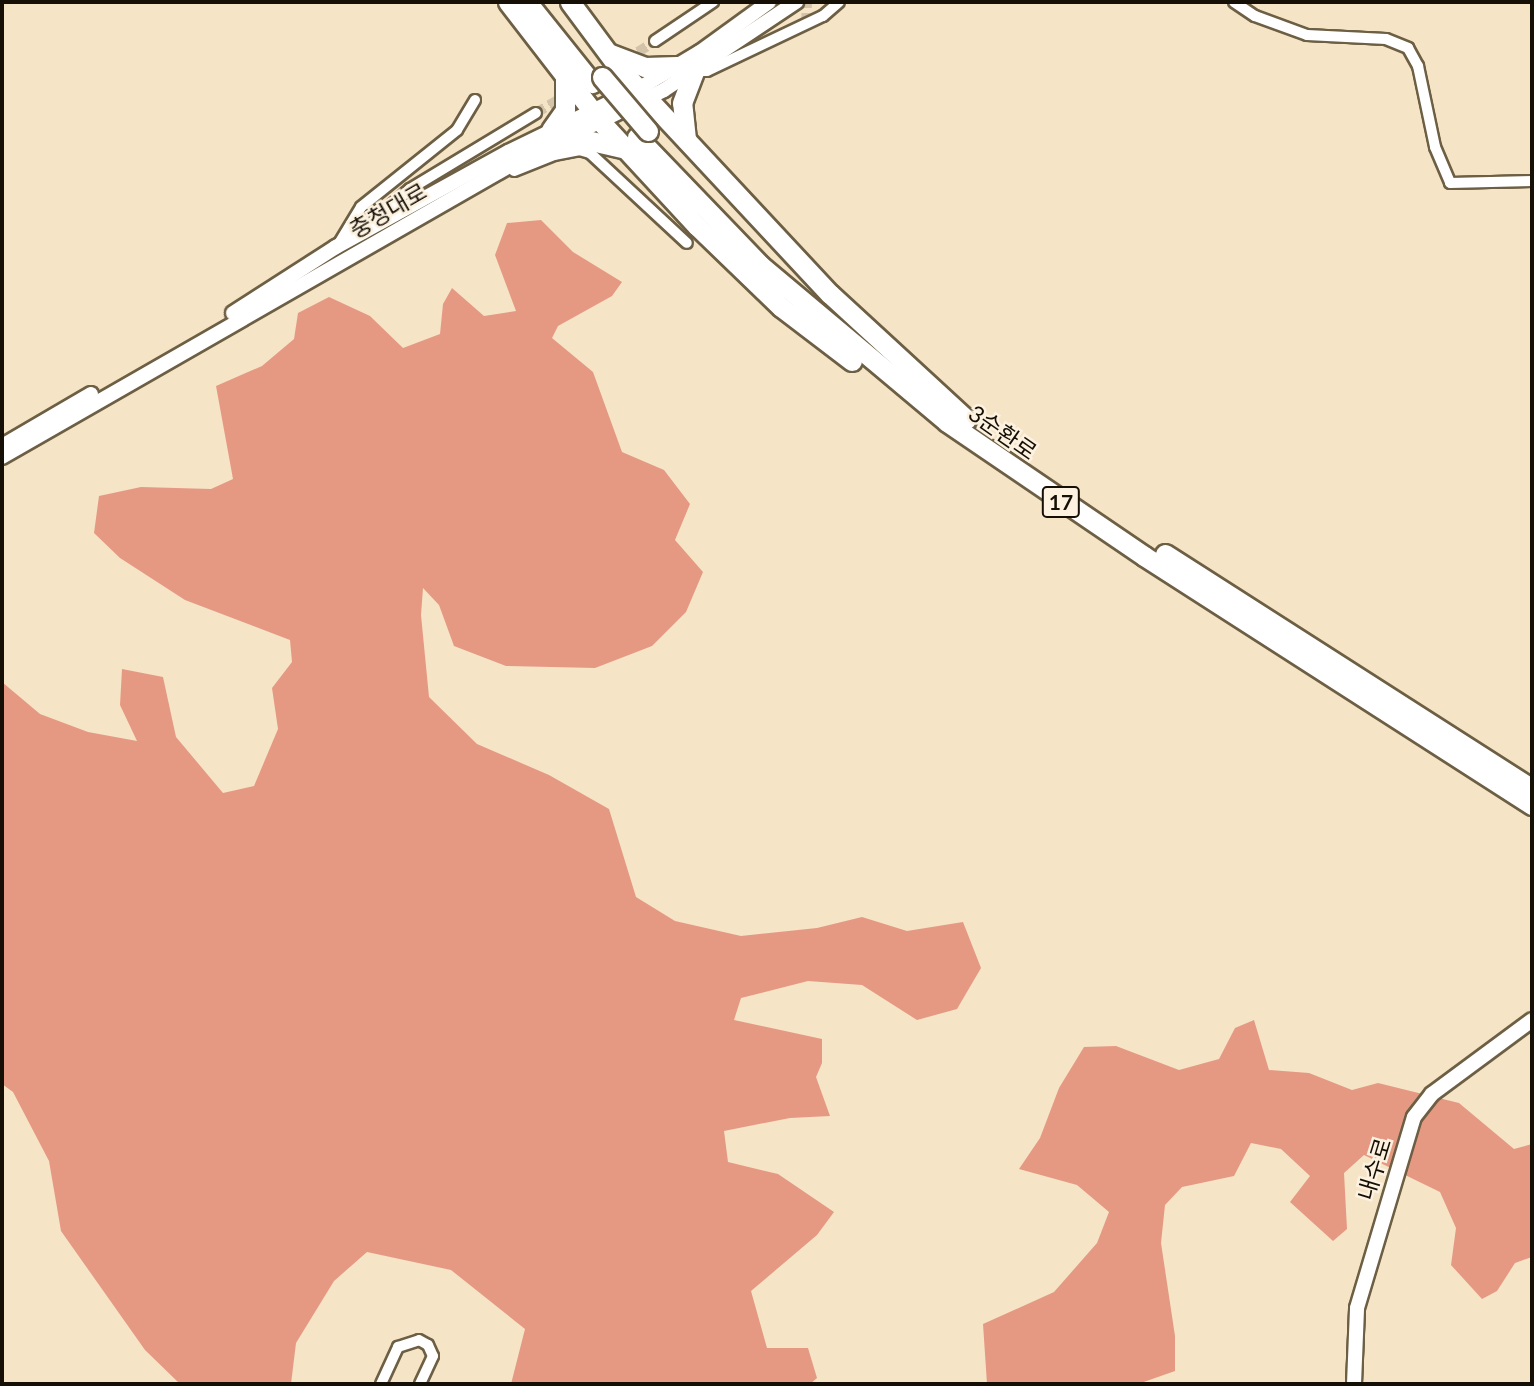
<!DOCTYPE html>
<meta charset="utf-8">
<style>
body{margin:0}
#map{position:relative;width:1534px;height:1386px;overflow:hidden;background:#f5e4c6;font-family:Lato,"Noto Sans KR",sans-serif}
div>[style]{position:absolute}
.forest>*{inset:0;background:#e69982}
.street-tunnel>*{height:10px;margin-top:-5px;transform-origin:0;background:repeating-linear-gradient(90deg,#d3c4a9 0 10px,transparent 0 15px)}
.roads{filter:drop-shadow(2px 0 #6d5f44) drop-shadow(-2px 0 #6d5f44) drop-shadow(0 2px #6d5f44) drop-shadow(0 -2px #6d5f44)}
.street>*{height:10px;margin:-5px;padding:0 5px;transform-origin:5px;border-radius:5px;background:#fff}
.secondary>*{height:14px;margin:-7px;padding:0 7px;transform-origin:7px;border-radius:7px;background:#fff}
.highway>*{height:19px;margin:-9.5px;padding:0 9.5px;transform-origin:9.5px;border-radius:9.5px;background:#fff}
.bridges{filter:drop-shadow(2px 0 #6d5f44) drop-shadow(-2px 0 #6d5f44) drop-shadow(0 2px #6d5f44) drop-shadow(0 -2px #6d5f44)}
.highway-bridge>*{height:19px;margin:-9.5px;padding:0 9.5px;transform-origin:9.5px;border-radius:9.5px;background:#fff}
span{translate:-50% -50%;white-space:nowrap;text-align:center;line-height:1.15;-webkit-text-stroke:5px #fdf2e0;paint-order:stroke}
.shield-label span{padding:2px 5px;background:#fdf2e0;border:2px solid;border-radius:5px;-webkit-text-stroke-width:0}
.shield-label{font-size:21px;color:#150f06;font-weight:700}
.street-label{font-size:23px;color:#150f06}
.frame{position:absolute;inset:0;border:4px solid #150f06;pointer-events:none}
</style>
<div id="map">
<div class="forest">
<div style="clip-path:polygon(541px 220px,573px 252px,622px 282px,612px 296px,558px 326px,552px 338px,593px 372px,622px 452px,664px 470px,690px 504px,675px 540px,703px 572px,686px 612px,652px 646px,595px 668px,506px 666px,454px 646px,439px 605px,423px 588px,421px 615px,429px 697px,477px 744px,549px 775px,609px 809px,636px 897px,675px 921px,741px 936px,817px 928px,862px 917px,907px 931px,963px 922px,981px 968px,957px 1009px,917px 1020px,862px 985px,808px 981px,741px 998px,734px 1020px,822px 1039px,822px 1063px,816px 1077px,830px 1116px,790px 1118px,724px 1131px,728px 1162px,778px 1174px,834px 1212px,817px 1235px,751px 1291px,767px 1348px,808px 1348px,817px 1378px,810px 1384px,511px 1384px,525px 1329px,451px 1270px,367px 1252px,334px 1281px,296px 1343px,291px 1384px,180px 1384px,145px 1350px,61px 1231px,49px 1161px,13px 1092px,2px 1084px,2px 682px,40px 714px,88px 732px,137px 741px,120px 705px,122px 669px,163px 677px,176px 737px,223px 793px,254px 786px,278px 729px,272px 688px,292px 662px,290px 640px,185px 600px,120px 558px,94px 533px,99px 496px,141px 487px,211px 489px,233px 479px,216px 386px,262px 366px,294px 339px,298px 313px,329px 297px,370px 316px,403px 348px,440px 334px,443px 304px,452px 288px,484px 316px,516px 311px,495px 255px,507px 223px)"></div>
<div style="clip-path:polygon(1254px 1020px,1269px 1070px,1309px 1073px,1352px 1090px,1378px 1083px,1459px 1103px,1514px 1149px,1532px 1144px,1532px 1257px,1515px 1263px,1497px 1291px,1482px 1299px,1451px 1265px,1456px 1228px,1440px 1192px,1364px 1155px,1344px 1173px,1347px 1229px,1333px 1241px,1290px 1202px,1310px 1176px,1281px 1149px,1251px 1143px,1234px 1176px,1182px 1187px,1165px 1205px,1161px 1243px,1175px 1336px,1175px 1371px,1138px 1384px,987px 1384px,983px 1324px,1054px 1292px,1097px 1243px,1109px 1212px,1077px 1185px,1019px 1169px,1040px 1138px,1059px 1088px,1084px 1047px,1116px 1046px,1179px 1070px,1219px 1059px,1235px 1028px)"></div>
</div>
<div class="street-tunnel">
<div style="left:806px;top:23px;width:21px;rotate:-87deg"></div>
<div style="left:625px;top:60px;width:36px;rotate:-32deg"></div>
<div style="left:536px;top:113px;width:35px;rotate:-31deg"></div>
</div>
<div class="roads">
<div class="street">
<div style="left:1234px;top:2px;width:25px;rotate:34deg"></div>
<div style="left:1255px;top:16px;width:55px;rotate:20.1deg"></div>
<div style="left:1307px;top:35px;width:79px;rotate:2.9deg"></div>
<div style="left:1386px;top:39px;width:24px;rotate:22deg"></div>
<div style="left:1408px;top:48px;width:21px;rotate:61deg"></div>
<div style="left:1418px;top:66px;width:83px;rotate:78.1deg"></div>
<div style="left:1435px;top:147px;width:39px;rotate:67deg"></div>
<div style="left:1450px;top:183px;width:82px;rotate:-1.4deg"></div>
<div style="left:655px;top:41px;width:70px;rotate:-33.9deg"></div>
<div style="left:694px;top:71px;width:13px"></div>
<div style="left:707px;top:71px;width:128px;rotate:-25.4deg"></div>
<div style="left:823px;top:16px;width:21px;rotate:-41deg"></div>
<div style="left:514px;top:171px;width:43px;rotate:-21.8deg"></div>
<div style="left:554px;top:155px;width:25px;rotate:-11deg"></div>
<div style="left:579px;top:150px;width:11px;rotate:15deg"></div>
<div style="left:590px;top:153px;width:132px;rotate:42.9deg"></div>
<div style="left:370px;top:224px;width:53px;rotate:-41.2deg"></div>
<div style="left:410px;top:189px;width:147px;rotate:-31.1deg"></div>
<div style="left:338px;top:245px;width:44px;rotate:-58.8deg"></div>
<div style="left:361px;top:207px;width:123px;rotate:-38.7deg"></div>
<div style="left:457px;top:130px;width:35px;rotate:-59deg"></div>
<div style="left:381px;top:1384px;width:41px;rotate:-65.3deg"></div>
<div style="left:398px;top:1347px;width:22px;rotate:-18deg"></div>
<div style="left:419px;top:1340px;width:10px;rotate:29deg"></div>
<div style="left:428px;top:1345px;width:12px;rotate:66deg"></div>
<div style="left:433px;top:1356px;width:31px;rotate:115deg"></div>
</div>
<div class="secondary">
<div style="left:233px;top:313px;width:122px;rotate:-32.7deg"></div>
<div style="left:336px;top:247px;width:196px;rotate:-28.9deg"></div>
<div style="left:508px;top:152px;width:144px;rotate:-25.9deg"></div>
<div style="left:638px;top:89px;width:72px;rotate:-30.8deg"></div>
<div style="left:700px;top:52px;width:85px;rotate:-35.9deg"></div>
<div style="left:2px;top:446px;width:103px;rotate:-30.3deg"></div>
<div style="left:2px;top:457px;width:587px;rotate:-29.84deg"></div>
<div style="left:511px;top:165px;width:170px;rotate:-26.1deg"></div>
<div style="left:664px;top:90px;width:159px;rotate:-33.7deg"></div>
<div style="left:1354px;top:1384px;width:76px;rotate:-87.7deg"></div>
<div style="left:1357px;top:1308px;width:199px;rotate:-73.4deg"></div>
<div style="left:1414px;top:1117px;width:29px;rotate:-52deg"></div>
<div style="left:1432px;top:1094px;width:124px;rotate:-36.5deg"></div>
</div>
<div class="highway">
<div style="left:508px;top:2px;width:150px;rotate:52.3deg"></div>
<div style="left:600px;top:121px;width:143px;rotate:47.3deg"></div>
<div style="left:697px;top:226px;width:117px;rotate:44deg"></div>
<div style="left:781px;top:307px;width:89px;rotate:37.3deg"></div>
<div style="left:527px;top:2px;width:104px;rotate:51.3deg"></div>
<div style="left:570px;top:2px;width:82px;rotate:53.4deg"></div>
<div style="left:619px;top:68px;width:309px;rotate:47deg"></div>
<div style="left:830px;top:294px;width:185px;rotate:42.6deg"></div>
<div style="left:611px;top:54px;width:36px;rotate:21deg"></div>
<div style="left:645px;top:67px;width:32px;rotate:-2deg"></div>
<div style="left:551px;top:130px;width:24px;rotate:-55deg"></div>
<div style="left:565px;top:110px;width:34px;rotate:-90deg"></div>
<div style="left:637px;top:137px;width:178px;rotate:46.1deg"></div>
<div style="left:760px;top:265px;width:244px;rotate:40deg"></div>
<div style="left:947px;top:422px;width:238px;rotate:34.2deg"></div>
<div style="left:1144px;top:556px;width:461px;rotate:32.7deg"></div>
<div style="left:686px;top:139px;width:36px;rotate:-96deg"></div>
<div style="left:682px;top:103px;width:34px;rotate:-69deg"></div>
<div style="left:551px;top:145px;width:36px;rotate:-8deg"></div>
<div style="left:587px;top:140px;width:39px;rotate:13deg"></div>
<div style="left:1165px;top:554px;width:436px;rotate:32.6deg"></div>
</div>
</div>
<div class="bridges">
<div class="highway-bridge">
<div style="left:602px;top:77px;width:71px;rotate:49.6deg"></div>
</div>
</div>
<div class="shield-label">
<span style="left:1061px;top:502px">17</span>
</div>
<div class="street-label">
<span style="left:388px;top:210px;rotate:-30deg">충청대로</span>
<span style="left:1003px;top:432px;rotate:35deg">3순환로</span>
<span style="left:1374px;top:1169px;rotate:-73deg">내수로</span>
</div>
<div class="frame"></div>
</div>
